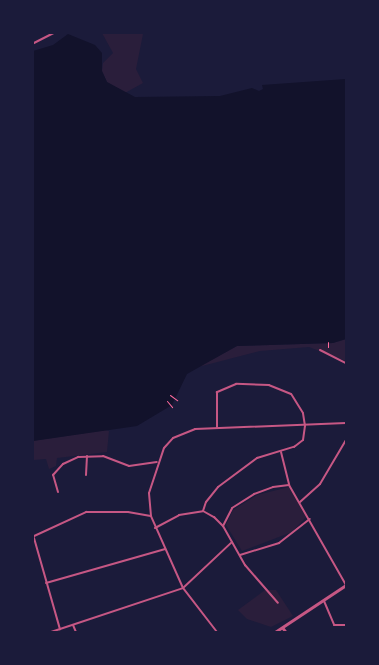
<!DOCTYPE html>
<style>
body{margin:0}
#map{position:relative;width:379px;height:665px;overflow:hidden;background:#1b1b3a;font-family:"PT Sans",sans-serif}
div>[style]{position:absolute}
.green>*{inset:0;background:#2a1e3b}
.water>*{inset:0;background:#12122b}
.path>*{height:1px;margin:-0.5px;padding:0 0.5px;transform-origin:0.5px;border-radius:0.5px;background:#ff6b9d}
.minor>*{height:2px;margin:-1px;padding:0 1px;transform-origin:1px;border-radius:1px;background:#c65784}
.tertiary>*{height:2.5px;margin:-1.25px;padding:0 1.25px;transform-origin:1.25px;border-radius:1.25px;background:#c65784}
span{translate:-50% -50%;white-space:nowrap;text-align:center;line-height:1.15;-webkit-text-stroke:5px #1b1b3a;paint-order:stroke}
.frame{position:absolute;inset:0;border:34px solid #1b1b3a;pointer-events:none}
</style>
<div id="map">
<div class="green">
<div style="clip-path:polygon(102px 33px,143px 34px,136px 69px,143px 83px,125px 93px,107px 82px,102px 71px,103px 63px,113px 53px)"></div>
<div style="clip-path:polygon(346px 339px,346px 361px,309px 347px,260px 351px,198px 367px,237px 346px,333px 343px)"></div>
<div style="clip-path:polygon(105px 430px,109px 431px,107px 452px,57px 458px,56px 466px,49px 469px,46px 459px,33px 460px,32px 441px)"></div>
<div style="clip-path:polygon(289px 487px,306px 517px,292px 532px,242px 551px,226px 525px,233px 510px,257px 495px)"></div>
<div style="clip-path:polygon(265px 590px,276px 590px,293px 616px,271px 627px,247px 619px,238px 610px)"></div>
</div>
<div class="water">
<div style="clip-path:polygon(68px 34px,95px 45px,102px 53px,102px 71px,107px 82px,135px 97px,220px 96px,252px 88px,259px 91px,263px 89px,262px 85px,346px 79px,346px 339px,333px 343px,237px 346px,187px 374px,172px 405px,137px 426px,33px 441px,33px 51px,53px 45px)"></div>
</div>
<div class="path">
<div style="left:328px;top:347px;width:5px;rotate:-90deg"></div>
<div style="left:170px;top:395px;width:9px;rotate:36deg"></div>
<div style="left:167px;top:401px;width:8px;rotate:50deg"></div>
</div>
<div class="minor">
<div style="left:32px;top:44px;width:27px;rotate:-27deg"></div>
<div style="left:320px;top:350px;width:29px;rotate:27deg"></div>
<div style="left:281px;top:452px;width:34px;rotate:76deg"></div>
<div style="left:289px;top:485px;width:115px;rotate:60.3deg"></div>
<div style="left:86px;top:475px;width:19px;rotate:-87deg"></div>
<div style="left:58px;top:492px;width:18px;rotate:-106deg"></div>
<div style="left:53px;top:475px;width:15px;rotate:-48deg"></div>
<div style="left:63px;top:464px;width:17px;rotate:-25deg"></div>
<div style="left:78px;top:457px;width:25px;rotate:-2deg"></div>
<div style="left:103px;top:456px;width:28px;rotate:21deg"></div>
<div style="left:129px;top:466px;width:28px;rotate:-8deg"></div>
<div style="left:300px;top:502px;width:27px;rotate:-42deg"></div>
<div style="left:320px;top:484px;width:51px;rotate:-59.4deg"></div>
<div style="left:203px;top:511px;width:9px;rotate:-72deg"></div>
<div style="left:206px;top:502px;width:19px;rotate:-51deg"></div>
<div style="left:218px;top:487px;width:49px;rotate:-36.6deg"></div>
<div style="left:257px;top:458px;width:39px;rotate:-17deg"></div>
<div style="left:294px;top:447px;width:11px;rotate:-38deg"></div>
<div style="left:303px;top:440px;width:14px;rotate:-82deg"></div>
<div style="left:305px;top:426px;width:13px;rotate:-99deg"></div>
<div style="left:303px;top:413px;width:22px;rotate:-122deg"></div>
<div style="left:291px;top:394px;width:24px;rotate:-158deg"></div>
<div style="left:269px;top:385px;width:33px;rotate:-178deg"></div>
<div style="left:236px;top:384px;width:21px;rotate:157deg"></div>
<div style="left:217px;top:392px;width:35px;rotate:90deg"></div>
<div style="left:223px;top:526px;width:20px;rotate:-63deg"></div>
<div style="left:232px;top:508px;width:26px;rotate:-32deg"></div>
<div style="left:254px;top:494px;width:20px;rotate:-20deg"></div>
<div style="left:273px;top:487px;width:16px;rotate:-7deg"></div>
<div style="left:155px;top:528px;width:27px;rotate:-28deg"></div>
<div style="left:179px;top:515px;width:24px;rotate:-9deg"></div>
<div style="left:203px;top:511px;width:13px;rotate:29deg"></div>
<div style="left:214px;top:517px;width:13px;rotate:45deg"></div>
<div style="left:223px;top:526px;width:45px;rotate:60.6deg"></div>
<div style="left:245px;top:565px;width:50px;rotate:49deg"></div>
<div style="left:32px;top:537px;width:60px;rotate:-24.8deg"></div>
<div style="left:86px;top:512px;width:42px"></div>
<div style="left:128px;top:512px;width:23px;rotate:10deg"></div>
<div style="left:34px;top:538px;width:95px;rotate:74.1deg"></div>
<div style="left:240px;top:555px;width:41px;rotate:-17.1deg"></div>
<div style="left:279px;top:543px;width:39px;rotate:-38deg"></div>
<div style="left:46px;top:583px;width:124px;rotate:-15.9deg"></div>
<div style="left:324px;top:601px;width:26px;rotate:67deg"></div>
<div style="left:334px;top:625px;width:12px"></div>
<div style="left:73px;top:625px;width:8px;rotate:67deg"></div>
<div style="left:51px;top:632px;width:139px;rotate:-18.4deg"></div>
<div style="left:183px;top:588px;width:67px;rotate:-43.2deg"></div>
<div style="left:217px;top:632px;width:56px;rotate:-127.7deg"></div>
<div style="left:183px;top:588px;width:79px;rotate:-114deg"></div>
<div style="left:151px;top:516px;width:23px;rotate:-95deg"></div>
<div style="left:149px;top:493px;width:47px;rotate:-71.6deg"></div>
<div style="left:164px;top:448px;width:13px;rotate:-48deg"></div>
<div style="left:173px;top:438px;width:24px;rotate:-22deg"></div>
<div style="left:195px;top:429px;width:151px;rotate:-2.3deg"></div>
</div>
<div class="tertiary">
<div style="left:283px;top:628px;width:5px;rotate:53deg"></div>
<div style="left:275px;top:632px;width:85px;rotate:-33.5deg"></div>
</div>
<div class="frame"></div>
</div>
